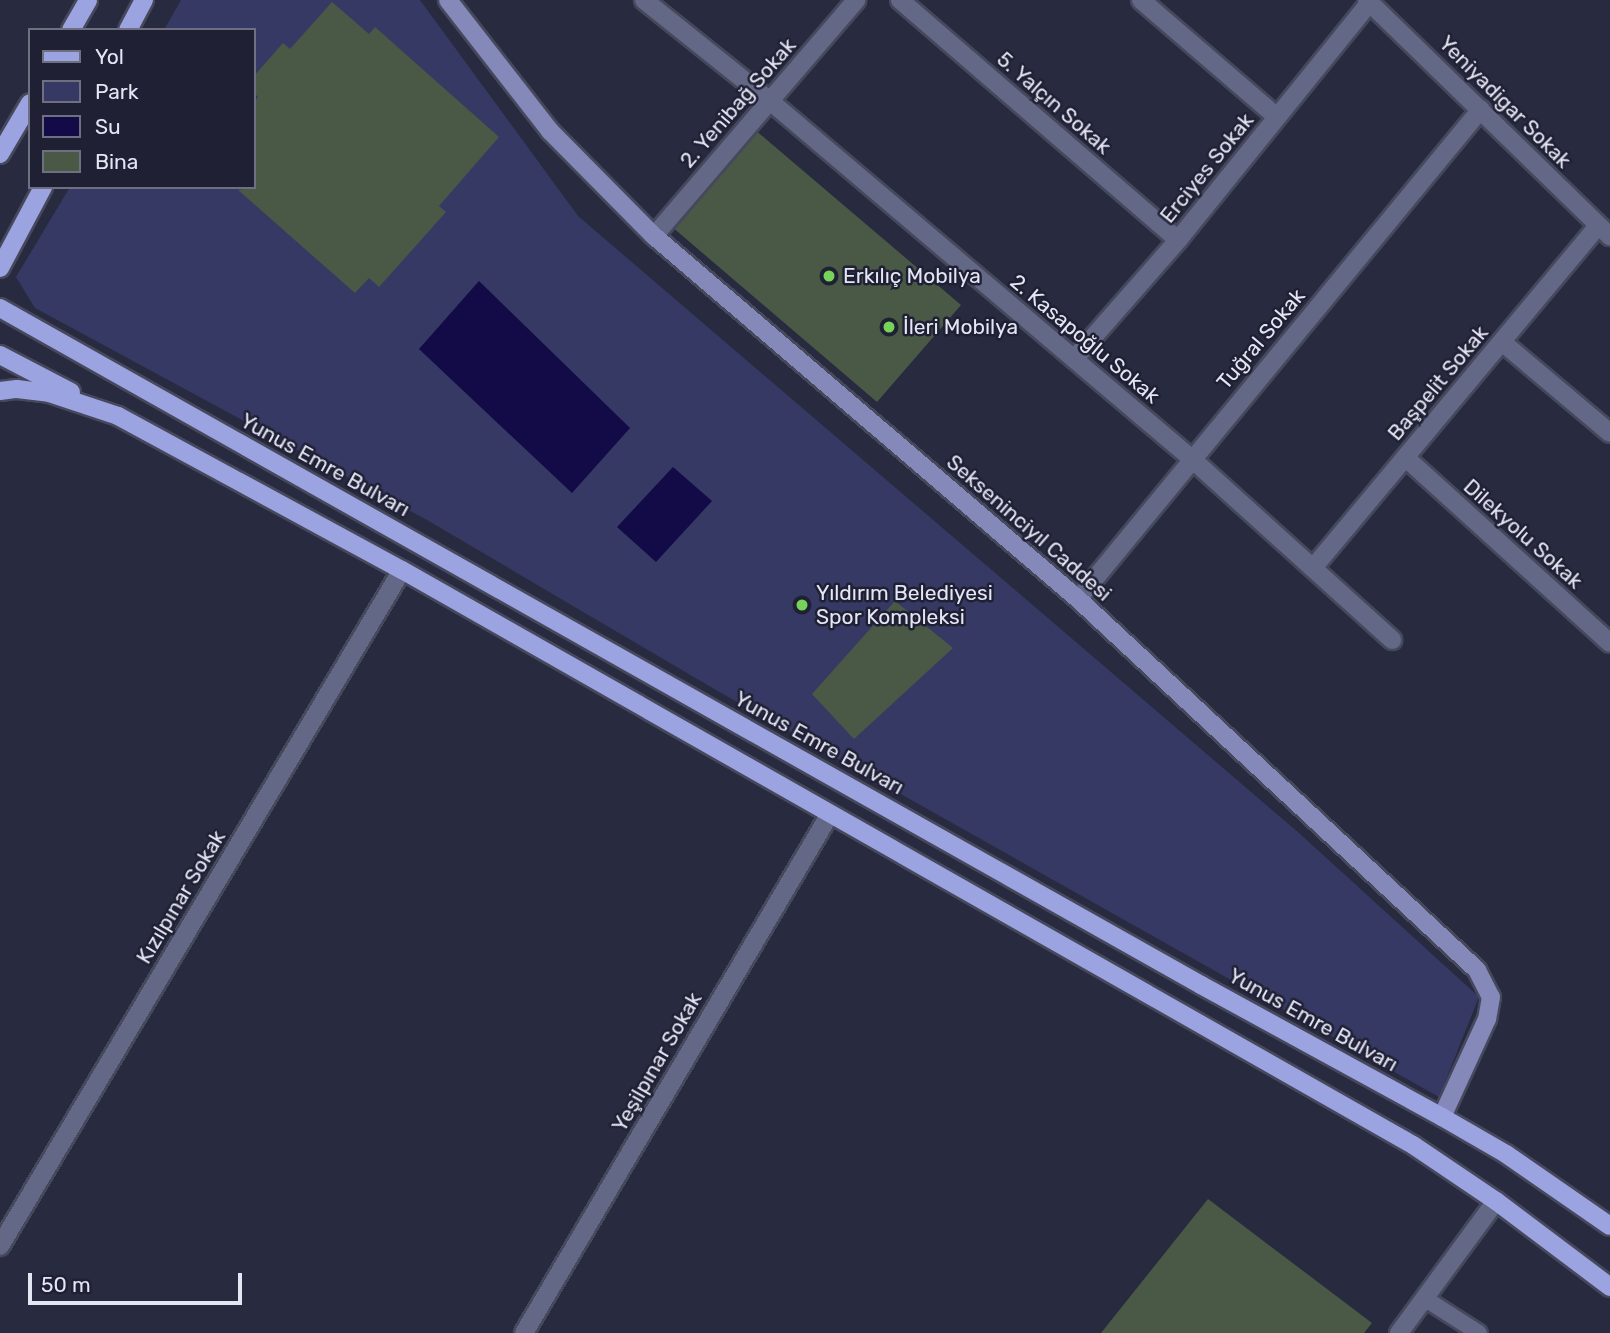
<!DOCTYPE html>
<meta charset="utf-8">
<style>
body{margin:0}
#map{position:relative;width:1610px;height:1333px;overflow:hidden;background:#282a3f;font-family:Rubik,sans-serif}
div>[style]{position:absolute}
.green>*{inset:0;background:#363963}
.water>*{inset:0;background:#130a48}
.building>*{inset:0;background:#4a5945}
.roads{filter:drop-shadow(2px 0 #46485c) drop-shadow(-2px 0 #46485c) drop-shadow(0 2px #46485c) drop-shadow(0 -2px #46485c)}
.service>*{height:16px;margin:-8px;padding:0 8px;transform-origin:8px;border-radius:8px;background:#646887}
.minor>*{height:18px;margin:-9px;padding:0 9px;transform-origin:9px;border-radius:9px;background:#646887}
.secondary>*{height:18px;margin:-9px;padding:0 9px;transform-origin:9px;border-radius:9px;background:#8489ba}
.primary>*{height:18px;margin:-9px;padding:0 9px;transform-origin:9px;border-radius:9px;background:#9ca3e1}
.dots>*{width:19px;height:19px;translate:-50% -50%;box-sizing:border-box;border:4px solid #1f2034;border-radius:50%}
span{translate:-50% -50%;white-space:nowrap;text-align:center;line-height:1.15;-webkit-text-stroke:5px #1f2034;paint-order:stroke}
.street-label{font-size:21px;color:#e4e6f4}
.poi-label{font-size:21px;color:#e4e6f4}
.left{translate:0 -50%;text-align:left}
.legend{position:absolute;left:28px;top:28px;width:228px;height:161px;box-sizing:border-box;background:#1f2034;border:2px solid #6e6f81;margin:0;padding:9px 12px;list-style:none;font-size:21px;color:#e4e6f4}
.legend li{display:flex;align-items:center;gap:14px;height:35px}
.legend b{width:35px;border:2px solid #6e6f81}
.scale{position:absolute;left:28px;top:1273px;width:214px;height:32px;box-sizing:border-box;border:4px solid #e4e6f4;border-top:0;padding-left:9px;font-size:21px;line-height:24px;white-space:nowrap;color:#e4e6f4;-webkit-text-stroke:5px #1f2034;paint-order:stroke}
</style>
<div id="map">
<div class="green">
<div style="clip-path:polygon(181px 0,420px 0,578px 216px,1299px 833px,1479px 997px,1439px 1097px,716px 690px,427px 520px,35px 308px,16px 277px,70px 187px,254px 187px,254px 30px,164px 30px)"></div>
</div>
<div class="water">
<div style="clip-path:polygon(479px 281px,630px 428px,572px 493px,419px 349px)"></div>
<div style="clip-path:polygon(673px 467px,712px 501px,656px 562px,617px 527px)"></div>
</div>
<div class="building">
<div style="clip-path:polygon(332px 2px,369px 34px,375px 27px,499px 137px,439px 206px,446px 212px,379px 287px,369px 278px,355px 293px,238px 190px,254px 187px,254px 102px,258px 97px,254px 93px,254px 76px,283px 43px,290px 49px)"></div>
<div style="clip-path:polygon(754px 129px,961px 305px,877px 402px,671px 226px)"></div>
<div style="clip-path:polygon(895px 601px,953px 648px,854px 739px,812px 694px)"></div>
<div style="clip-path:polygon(1208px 1199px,1372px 1323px,1364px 1333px,1101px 1333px)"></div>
</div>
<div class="roads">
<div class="service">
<div style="left:1424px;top:1298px;width:65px;rotate:32.5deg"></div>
</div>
<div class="minor">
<div style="left:644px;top:0;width:161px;rotate:38.7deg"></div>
<div style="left:770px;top:101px;width:553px;rotate:40.31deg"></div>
<div style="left:1192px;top:459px;width:270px;rotate:42.1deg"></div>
<div style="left:900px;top:0;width:367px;rotate:40.8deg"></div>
<div style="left:1141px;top:0;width:179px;rotate:40.7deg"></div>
<div style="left:1367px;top:0;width:339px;rotate:44.2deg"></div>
<div style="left:654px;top:236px;width:311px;rotate:-49.4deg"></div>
<div style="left:1502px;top:342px;width:141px;rotate:40.1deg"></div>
<div style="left:1074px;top:359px;width:158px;rotate:-48.8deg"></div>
<div style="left:1178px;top:240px;width:306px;rotate:-51.1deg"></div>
<div style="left:1406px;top:458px;width:275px;rotate:42.2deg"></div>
<div style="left:1313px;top:568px;width:445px;rotate:-50.2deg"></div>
<div style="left:1078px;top:599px;width:634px;rotate:-50.56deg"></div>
<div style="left:0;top:1246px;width:786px;rotate:-59.26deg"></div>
<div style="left:524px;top:1333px;width:602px;rotate:-59.48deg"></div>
<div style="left:1399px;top:1333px;width:164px;rotate:-53.7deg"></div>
</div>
<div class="secondary">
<div style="left:448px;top:0;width:166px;rotate:52.1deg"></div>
<div style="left:550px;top:131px;width:148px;rotate:45.3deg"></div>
<div style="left:654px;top:236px;width:558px;rotate:40.57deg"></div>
<div style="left:1078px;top:599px;width:545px;rotate:42.92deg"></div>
<div style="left:1477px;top:970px;width:30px;rotate:63deg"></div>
<div style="left:1491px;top:997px;width:22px;rotate:100deg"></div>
<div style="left:1487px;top:1019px;width:108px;rotate:114.7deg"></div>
</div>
<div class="primary">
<div style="left:71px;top:30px;width:34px;rotate:-60deg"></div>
<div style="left:128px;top:30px;width:34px;rotate:-62deg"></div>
<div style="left:0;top:154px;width:59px;rotate:-59.5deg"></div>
<div style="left:0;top:268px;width:92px;rotate:-62deg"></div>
<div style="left:0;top:308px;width:1379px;rotate:29.41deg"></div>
<div style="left:1201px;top:985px;width:275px;rotate:28.7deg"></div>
<div style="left:1442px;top:1117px;width:74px;rotate:30deg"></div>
<div style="left:1506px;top:1154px;width:126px;rotate:34.7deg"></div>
<div style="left:0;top:355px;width:80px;rotate:27.5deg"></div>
<div style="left:0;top:391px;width:17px;rotate:-7deg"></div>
<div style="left:17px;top:389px;width:32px;rotate:7deg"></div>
<div style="left:49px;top:393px;width:73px;rotate:18.4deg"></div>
<div style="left:118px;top:416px;width:323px;rotate:28.5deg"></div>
<div style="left:402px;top:570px;width:1163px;rotate:29.63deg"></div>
<div style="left:1413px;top:1145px;width:100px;rotate:34deg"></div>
<div style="left:1496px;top:1201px;width:143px;rotate:37deg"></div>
</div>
</div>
<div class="dots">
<div style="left:829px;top:276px;background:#77d259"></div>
<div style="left:889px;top:327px;background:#77d259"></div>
<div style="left:802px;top:605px;background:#77d259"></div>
</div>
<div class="street-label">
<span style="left:1505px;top:102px;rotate:45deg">Yeniyadigar Sokak</span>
<span style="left:738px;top:103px;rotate:-49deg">2. Yenibağ Sokak</span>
<span style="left:1054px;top:103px;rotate:41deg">5. Yalçın Sokak</span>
<span style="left:1207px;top:168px;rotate:-51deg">Erciyes Sokak</span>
<span style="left:1085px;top:339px;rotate:40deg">2. Kasapoğlu Sokak</span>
<span style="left:1261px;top:339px;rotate:-50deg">Tuğral Sokak</span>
<span style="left:1438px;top:383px;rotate:-50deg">Başpelit Sokak</span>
<span style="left:325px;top:465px;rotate:29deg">Yunus Emre Bulvarı</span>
<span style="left:1029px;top:528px;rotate:41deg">Sekseninciyıl Caddesi</span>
<span style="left:1523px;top:534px;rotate:42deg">Dilekyolu Sokak</span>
<span style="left:819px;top:743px;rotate:29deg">Yunus Emre Bulvarı</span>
<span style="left:181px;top:897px;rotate:-59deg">Kızılpınar Sokak</span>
<span style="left:1313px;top:1020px;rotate:29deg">Yunus Emre Bulvarı</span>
<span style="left:657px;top:1062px;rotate:-60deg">Yeşilpınar Sokak</span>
</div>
<div class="poi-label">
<span class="left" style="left:843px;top:276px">Erkılıç Mobilya</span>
<span class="left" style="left:903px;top:327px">İleri Mobilya</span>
<span class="left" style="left:816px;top:605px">Yıldırım Belediyesi<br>Spor Kompleksi</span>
</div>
<ul class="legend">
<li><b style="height:9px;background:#9ca3e1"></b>Yol</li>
<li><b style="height:19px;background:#363963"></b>Park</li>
<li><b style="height:19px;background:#130a48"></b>Su</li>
<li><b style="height:19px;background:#4a5945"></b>Bina</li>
</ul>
<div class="scale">50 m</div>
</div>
